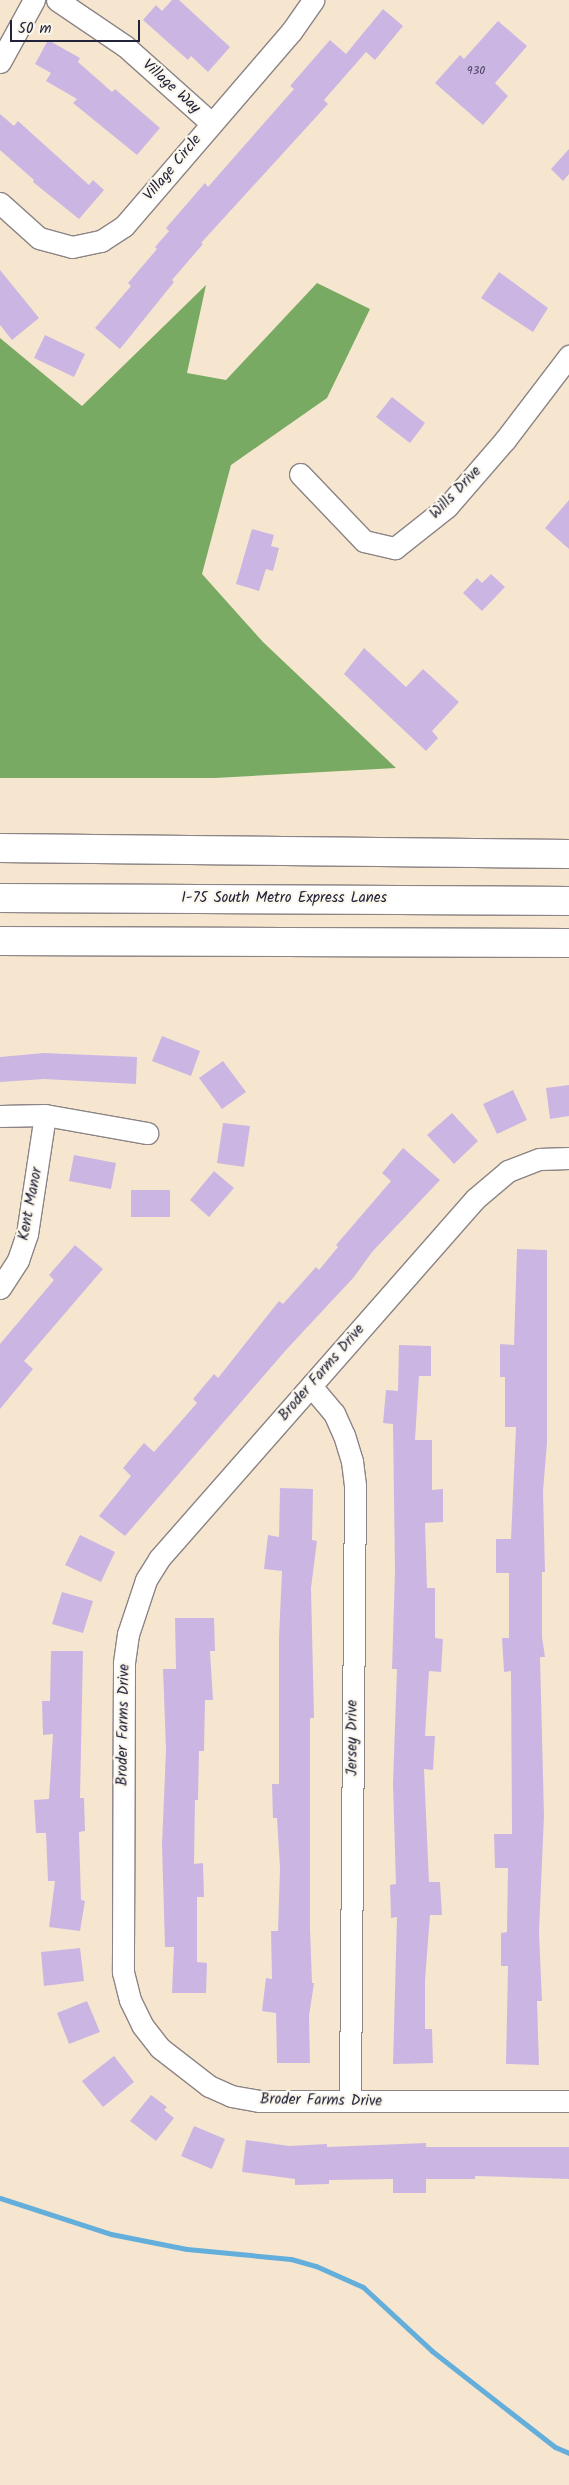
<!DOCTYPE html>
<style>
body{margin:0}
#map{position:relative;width:569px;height:2485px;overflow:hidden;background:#f6e6cf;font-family:Kalam,sans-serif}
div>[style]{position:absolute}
.forest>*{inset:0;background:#78aa64}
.stream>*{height:5px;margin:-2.5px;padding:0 2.5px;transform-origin:2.5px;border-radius:2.5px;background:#64aedc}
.building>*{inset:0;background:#cbb6e3}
.roads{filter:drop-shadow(1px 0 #8c8485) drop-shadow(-1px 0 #8c8485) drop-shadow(0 1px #8c8485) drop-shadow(0 -1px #8c8485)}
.minor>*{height:21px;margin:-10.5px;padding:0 10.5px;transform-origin:10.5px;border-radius:10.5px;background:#fff}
.highway>*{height:28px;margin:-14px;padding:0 14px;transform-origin:14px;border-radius:14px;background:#fff}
span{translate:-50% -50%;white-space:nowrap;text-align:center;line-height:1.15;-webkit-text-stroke:4.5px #fbf7ec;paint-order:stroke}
.number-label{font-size:12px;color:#4c4765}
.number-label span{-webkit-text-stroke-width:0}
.street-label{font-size:15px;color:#22223b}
.scale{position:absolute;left:10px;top:20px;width:130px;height:22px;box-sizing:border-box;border:2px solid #22223b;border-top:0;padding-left:6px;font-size:15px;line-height:18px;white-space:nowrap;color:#22223b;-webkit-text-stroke:4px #fbf7ec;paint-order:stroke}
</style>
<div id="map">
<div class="forest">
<div style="clip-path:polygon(317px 283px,370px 309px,327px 398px,231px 465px,202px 574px,263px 642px,396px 768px,215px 778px,0 778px,0 338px,82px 406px,206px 285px,187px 373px,226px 380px)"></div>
</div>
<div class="stream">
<div style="left:0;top:2198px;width:117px;rotate:18deg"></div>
<div style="left:111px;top:2234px;width:77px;rotate:11.2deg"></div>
<div style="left:187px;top:2249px;width:104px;rotate:5.5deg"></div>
<div style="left:291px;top:2259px;width:26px;rotate:16deg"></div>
<div style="left:316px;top:2266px;width:51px;rotate:24.1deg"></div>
<div style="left:363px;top:2287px;width:94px;rotate:42.8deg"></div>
<div style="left:432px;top:2351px;width:156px;rotate:38deg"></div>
<div style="left:555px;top:2447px;width:15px;rotate:23deg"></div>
</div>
<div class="building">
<div style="clip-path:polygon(172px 0,179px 0,230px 47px,208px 72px,191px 56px,188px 60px,143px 20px,156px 5px,162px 11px)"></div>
<div style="clip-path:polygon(383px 9px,403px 26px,375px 60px,366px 52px,324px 100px,328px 104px,201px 243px,203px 244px,172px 280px,174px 282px,120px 349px,95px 328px,131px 286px,128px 283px,157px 249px,155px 247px,169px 231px,166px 228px,205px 183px,208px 187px,294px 89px,290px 86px,330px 40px,346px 54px)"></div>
<div style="clip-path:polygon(498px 21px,527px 46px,495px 83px,508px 96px,483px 125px,435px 83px,460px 55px,464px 59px)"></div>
<div style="clip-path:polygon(48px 40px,80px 58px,78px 62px,112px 92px,115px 89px,160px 128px,137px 155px,73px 103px,77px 99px,46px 81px,51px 73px,35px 64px)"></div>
<div style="clip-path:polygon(0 114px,14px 126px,18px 121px,89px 185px,93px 180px,104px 190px,79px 219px,33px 182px,34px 180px,0 150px)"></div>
<div style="clip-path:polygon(569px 149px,569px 174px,563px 181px,551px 169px)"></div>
<div style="clip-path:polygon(0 270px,39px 318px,12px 340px,0 325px)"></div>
<div style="clip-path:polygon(499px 272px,548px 308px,533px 332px,481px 298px)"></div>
<div style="clip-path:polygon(45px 335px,85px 354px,74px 377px,34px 358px)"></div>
<div style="clip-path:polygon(392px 397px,425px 423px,410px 443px,376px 417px)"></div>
<div style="clip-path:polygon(569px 500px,569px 549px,545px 528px)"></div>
<div style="clip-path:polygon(252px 529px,274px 535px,271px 546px,279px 548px,273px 571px,266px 569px,259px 591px,236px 584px)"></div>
<div style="clip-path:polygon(491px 574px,505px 587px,482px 611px,463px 593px,477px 578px,482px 583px)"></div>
<div style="clip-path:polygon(364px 648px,406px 687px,423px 669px,459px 702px,432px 731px,438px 738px,426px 751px,344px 674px)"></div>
<div style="clip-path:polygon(162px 1036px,200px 1051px,191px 1076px,152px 1061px)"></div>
<div style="clip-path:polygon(44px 1053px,137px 1057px,136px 1084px,44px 1079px,0 1082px,0 1057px)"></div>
<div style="clip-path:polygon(223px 1061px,246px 1092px,222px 1109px,199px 1078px)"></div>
<div style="clip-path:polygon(569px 1085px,569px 1116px,550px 1119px,546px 1088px)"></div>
<div style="clip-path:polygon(513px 1090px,527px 1120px,497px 1134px,483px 1104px)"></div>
<div style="clip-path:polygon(452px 1113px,478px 1141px,454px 1164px,427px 1135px)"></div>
<div style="clip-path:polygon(223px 1123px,250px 1126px,244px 1167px,217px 1163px)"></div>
<div style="clip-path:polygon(403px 1148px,440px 1180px,372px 1252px,354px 1277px,286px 1350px,125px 1536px,99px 1516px,131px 1476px,123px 1468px,144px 1443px,154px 1452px,197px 1403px,193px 1399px,214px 1374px,218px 1378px,279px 1301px,283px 1304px,316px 1267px,319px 1270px,338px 1247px,336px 1245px,391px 1181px,382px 1173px)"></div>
<div style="clip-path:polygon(74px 1155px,116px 1163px,111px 1189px,69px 1181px)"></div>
<div style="clip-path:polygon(214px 1171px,234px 1188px,209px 1217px,190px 1200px)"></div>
<div style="clip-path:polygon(131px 1190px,170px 1190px,170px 1217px,131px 1217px)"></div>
<div style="clip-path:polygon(75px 1245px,103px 1269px,24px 1361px,33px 1369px,0 1409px,0 1344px,54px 1280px,49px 1275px)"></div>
<div style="clip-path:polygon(517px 1249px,547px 1250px,547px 1443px,543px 1491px,545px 1572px,542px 1572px,542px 1637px,545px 1657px,540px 1657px,544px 1816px,539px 1932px,542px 2001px,537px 2001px,539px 2065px,506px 2064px,508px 1966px,501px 1966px,501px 1933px,507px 1932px,508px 1868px,495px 1868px,494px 1834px,512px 1834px,511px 1671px,504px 1672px,502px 1638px,509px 1638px,509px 1573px,496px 1573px,496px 1539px,511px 1539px,516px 1427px,505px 1427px,505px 1377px,500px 1377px,500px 1344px,514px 1345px)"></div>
<div style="clip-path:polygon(399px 1345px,431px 1346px,431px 1376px,419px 1376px,415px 1440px,432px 1440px,432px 1490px,443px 1489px,443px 1522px,425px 1523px,427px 1588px,435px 1588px,435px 1638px,443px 1639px,441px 1672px,429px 1671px,425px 1736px,435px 1736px,433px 1770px,424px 1769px,429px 1882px,440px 1882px,442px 1915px,430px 1915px,425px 1980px,425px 2029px,432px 2029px,433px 2063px,393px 2064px,397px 1917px,391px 1918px,390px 1885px,396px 1884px,393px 1784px,397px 1669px,392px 1669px,395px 1571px,393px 1424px,383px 1423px,386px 1390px,398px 1391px)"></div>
<div style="clip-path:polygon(280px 1488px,313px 1489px,312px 1540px,317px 1541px,311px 1588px,314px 1718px,310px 1718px,310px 1928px,312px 1983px,314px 1983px,309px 2016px,310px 2063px,277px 2063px,276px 2013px,262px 2011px,266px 1978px,272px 1979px,271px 1931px,278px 1931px,280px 1868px,277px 1818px,273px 1818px,272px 1784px,279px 1784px,279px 1637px,282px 1571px,264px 1569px,268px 1535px,279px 1537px)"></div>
<div style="clip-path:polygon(80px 1535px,115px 1552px,101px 1582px,65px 1565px)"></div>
<div style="clip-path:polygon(62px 1592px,93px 1601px,83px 1633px,52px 1624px)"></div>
<div style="clip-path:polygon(175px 1618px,214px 1618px,215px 1651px,210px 1651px,213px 1700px,205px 1700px,204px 1751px,199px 1751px,198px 1800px,195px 1800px,194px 1864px,203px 1863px,204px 1897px,197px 1897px,197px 1962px,207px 1963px,206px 1993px,172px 1993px,174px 1947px,165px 1947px,162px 1845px,166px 1750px,163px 1669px,176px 1669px)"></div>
<div style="clip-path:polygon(51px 1651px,83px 1651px,80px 1798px,84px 1798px,85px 1831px,79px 1832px,81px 1900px,85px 1901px,80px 1931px,49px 1927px,55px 1881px,48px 1881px,46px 1833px,36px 1833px,34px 1800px,49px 1799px,53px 1734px,43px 1735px,42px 1701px,50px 1701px)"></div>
<div style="clip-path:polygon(80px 1948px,84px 1981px,44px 1986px,41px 1952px)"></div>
<div style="clip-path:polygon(87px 2001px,100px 2032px,69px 2044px,57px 2013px)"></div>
<div style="clip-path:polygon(114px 2056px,134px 2082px,103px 2107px,82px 2081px)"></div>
<div style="clip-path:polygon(151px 2095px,167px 2107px,164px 2110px,174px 2118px,156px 2141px,130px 2121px)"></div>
<div style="clip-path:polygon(194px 2126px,225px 2139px,212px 2169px,181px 2156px)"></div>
<div style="clip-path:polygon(246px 2140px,289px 2146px,327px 2144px,327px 2147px,426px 2143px,426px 2147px,569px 2147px,569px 2179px,475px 2176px,475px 2179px,426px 2179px,426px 2193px,393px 2193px,393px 2179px,329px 2180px,329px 2184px,295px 2185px,295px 2179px,242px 2172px)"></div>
</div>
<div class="roads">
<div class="minor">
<div style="left:57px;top:0;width:82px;rotate:34.1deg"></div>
<div style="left:125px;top:46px;width:115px;rotate:41.8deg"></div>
<div style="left:0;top:62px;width:71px;rotate:-61.3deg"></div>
<div style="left:0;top:203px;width:52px;rotate:41.9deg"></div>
<div style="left:39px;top:238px;width:34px;rotate:15deg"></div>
<div style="left:72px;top:247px;width:30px;rotate:-12deg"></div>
<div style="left:101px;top:241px;width:27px;rotate:-33deg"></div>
<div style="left:124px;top:226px;width:256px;rotate:-49.3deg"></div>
<div style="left:291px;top:32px;width:39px;rotate:-55deg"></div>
<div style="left:300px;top:474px;width:93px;rotate:46.3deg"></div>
<div style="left:364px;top:541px;width:32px;rotate:13deg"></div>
<div style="left:395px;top:548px;width:66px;rotate:-38.3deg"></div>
<div style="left:447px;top:507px;width:89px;rotate:-49.1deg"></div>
<div style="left:505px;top:440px;width:106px;rotate:-52.7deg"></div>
<div style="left:0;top:1116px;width:45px;rotate:-1.3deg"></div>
<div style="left:45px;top:1115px;width:104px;rotate:10deg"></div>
<div style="left:569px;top:1158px;width:30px;rotate:178deg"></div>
<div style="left:539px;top:1159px;width:33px;rotate:159deg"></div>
<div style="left:508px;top:1171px;width:43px;rotate:139.7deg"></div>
<div style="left:475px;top:1199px;width:479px;rotate:131.3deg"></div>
<div style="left:159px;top:1559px;width:25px;rotate:122deg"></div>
<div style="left:146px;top:1580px;width:57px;rotate:108.4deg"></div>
<div style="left:128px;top:1634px;width:30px;rotate:98deg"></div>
<div style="left:124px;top:1664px;width:308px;rotate:90.2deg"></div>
<div style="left:123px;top:1972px;width:29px;rotate:76deg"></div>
<div style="left:130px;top:2000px;width:28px;rotate:64deg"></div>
<div style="left:142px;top:2025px;width:29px;rotate:52deg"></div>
<div style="left:160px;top:2048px;width:62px;rotate:37.8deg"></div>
<div style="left:209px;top:2086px;width:24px;rotate:24deg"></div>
<div style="left:231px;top:2096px;width:28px;rotate:10deg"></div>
<div style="left:259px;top:2101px;width:310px"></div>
<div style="left:0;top:1288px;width:33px;rotate:-57deg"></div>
<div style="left:18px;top:1260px;width:28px;rotate:-71deg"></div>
<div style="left:27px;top:1234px;width:120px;rotate:-81.4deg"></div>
<div style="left:311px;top:1386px;width:35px;rotate:50deg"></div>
<div style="left:334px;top:1413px;width:24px;rotate:66deg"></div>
<div style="left:344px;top:1435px;width:27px;rotate:73deg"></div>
<div style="left:352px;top:1461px;width:24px;rotate:83deg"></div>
<div style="left:355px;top:1485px;width:616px;rotate:90.47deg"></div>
</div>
<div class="highway">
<div style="left:0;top:848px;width:569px;rotate:0.6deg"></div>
<div style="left:0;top:898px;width:569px;rotate:0.3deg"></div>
<div style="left:0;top:941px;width:569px;rotate:0.2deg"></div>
</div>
</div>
<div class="number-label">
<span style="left:476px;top:71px">930</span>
</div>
<div class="street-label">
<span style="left:171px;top:87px;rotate:42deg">Village Way</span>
<span style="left:173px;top:168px;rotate:-50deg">Village Circle</span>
<span style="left:456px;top:493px;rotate:-46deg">Wills Drive</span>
<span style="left:284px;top:899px">I-75 South Metro Express Lanes</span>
<span style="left:31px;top:1204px;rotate:-79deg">Kent Manor</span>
<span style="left:322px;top:1373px;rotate:-49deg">Broder Farms Drive</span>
<span style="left:124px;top:1725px;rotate:-89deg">Broder Farms Drive</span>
<span style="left:353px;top:1738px;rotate:-90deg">Jersey Drive</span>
<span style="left:321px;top:2101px;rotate:1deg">Broder Farms Drive</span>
</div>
<div class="scale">50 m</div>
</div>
